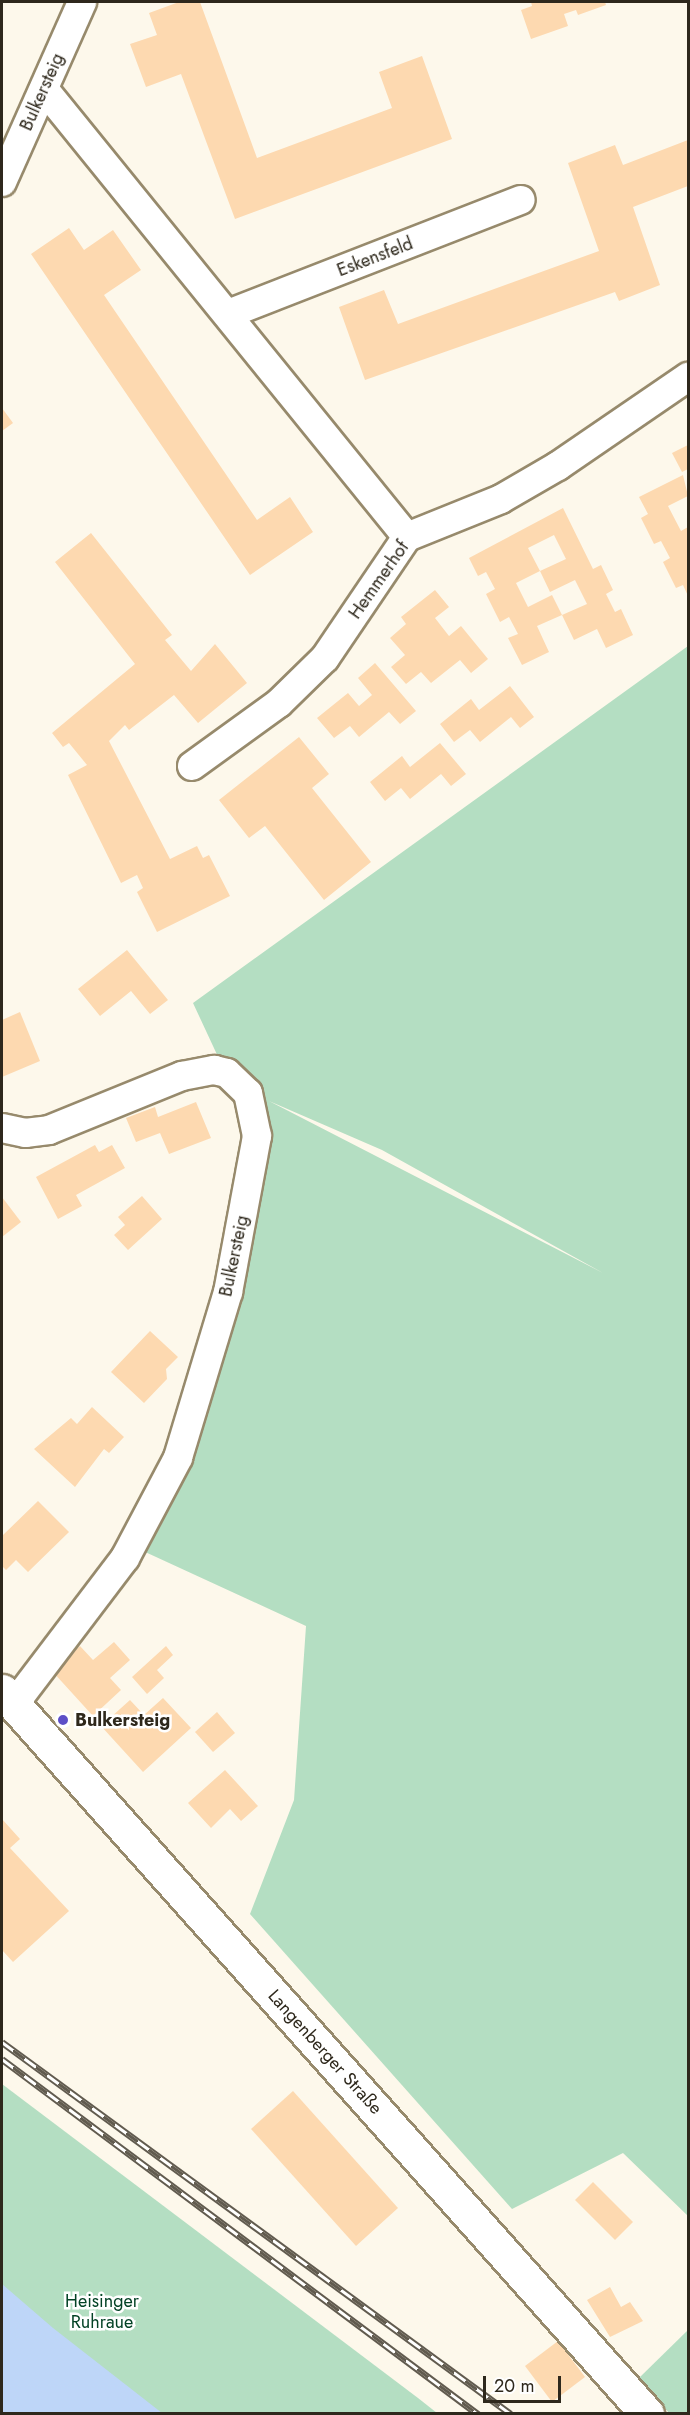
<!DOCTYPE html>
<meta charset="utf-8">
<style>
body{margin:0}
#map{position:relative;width:690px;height:2415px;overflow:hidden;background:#fdf8eb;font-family:Jost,sans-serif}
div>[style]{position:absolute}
.green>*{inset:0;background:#b4dec2}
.water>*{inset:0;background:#bed6f8}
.building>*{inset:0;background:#fdd9b0}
.roads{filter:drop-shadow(2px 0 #978a6c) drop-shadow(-2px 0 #978a6c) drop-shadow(0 2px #978a6c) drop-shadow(0 -2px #978a6c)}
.minor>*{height:28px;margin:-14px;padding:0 14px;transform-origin:14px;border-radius:14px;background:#fff}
.major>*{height:33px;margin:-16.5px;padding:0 16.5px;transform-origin:16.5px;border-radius:16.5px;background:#fff}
.rail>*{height:7px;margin-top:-3.5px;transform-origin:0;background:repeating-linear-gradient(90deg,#fff 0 14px,#615b4f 0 28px);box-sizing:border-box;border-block:2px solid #615b4f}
.dots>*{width:16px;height:16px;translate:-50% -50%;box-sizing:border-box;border:3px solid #fff;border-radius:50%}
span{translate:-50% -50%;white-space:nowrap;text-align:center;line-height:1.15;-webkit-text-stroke:5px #fff;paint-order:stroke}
.street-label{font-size:18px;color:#2e281c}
.poi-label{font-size:18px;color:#2e281c;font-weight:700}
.left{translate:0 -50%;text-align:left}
.park-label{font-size:18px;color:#034225}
.frame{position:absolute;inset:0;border:3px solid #2e281c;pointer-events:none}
.scale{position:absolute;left:483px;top:2376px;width:78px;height:27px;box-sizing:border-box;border:3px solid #2e281c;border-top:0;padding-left:8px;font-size:18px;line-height:21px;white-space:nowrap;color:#2e281c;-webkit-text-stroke:4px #fff;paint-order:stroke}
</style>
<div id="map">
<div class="green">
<div style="clip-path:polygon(evenodd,688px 646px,688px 2216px,623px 2153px,512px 2209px,250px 1914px,294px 1800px,306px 1626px,143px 1551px,262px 1132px,220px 1061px,193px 1003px,688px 646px,269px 1101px,382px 1150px,603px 1273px,269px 1101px)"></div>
<div style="clip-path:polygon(2px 2084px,418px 2398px,437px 2413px,2px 2413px)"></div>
<div style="clip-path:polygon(688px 2330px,688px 2413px,669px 2413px,639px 2378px)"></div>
</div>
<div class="water">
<div style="clip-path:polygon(2px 2284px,53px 2328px,162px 2413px,2px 2413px)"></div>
</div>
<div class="building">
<div style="clip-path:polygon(179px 2px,200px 2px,257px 158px,392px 108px,379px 72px,422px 56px,452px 139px,235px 219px,181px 74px,146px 87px,130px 44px,157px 35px,149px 13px)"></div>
<div style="clip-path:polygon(531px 2px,605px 2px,606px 5px,578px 15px,576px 10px,564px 14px,568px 26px,531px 39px,521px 10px,532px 6px)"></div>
<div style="clip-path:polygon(688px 140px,688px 186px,633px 207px,660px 285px,619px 301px,615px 292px,365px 380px,339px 307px,384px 290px,398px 324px,599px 251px,568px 163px,615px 145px,623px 165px)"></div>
<div style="clip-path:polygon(69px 228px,84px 250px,113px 230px,141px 270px,104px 295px,257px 520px,290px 497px,313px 532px,250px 575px,31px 254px)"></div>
<div style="clip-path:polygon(2px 408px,13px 423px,2px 431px)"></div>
<div style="clip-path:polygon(688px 445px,688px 469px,682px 472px,672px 453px)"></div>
<div style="clip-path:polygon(683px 475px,688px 496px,668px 506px,681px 531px,688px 527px,688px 596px,683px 585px,676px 588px,663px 562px,670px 558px,661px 541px,654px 544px,641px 518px,648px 514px,639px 497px)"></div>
<div style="clip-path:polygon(evenodd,563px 508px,593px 569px,601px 565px,613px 590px,606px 594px,615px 612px,621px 609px,633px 635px,606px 648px,597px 629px,574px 640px,562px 615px,587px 604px,575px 580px,550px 592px,540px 571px,516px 583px,528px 607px,552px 595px,562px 615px,537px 626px,549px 652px,522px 665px,508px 638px,518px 634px,509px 617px,500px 622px,486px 594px,495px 589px,486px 572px,478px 576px,469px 558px,563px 508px,554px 535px,566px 559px,540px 571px,528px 548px,554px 535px)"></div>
<div style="clip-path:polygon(91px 533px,172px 635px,165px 640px,191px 671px,215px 644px,247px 683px,198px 723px,174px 695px,129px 730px,125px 725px,109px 741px,170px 859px,197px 846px,203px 858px,209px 855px,230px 896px,157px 932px,137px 892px,143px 888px,137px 875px,121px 883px,68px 775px,87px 765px,69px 743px,63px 747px,52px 733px,135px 664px,55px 562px)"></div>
<div style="clip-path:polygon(435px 590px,449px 607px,435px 618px,449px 636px,461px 626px,488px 659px,471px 673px,460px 660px,431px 683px,421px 672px,406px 684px,391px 667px,405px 655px,390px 638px,406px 624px,401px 617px)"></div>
<div style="clip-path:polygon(375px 663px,416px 711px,400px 724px,389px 712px,359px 737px,350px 726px,334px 738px,317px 718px,348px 693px,359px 706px,372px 695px,358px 678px)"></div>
<div style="clip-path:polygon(510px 686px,534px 717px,520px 728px,511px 717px,480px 742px,470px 730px,454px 742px,440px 724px,471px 699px,479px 710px)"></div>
<div style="clip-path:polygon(299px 737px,329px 774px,312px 788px,371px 862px,324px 900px,265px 826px,249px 838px,219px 800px)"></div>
<div style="clip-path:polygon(440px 743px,466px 774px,451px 786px,441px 774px,410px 799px,401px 788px,385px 801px,370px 782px,402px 756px,410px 767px)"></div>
<div style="clip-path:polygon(127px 950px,168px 1000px,150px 1014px,131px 991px,100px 1016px,78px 989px)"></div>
<div style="clip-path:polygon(20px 1012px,40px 1061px,2px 1077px,2px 1020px)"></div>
<div style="clip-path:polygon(196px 1102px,211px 1138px,169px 1154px,160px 1133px,136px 1142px,126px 1118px,155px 1107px,158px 1117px)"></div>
<div style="clip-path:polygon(95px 1145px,99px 1152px,112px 1145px,125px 1168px,76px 1195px,82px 1206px,58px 1219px,36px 1177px)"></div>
<div style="clip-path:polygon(142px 1196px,162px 1219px,128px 1250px,114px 1235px,125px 1225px,118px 1217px)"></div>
<div style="clip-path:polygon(2px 1197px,21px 1222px,2px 1237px)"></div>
<div style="clip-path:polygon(150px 1331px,178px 1357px,166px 1369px,167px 1379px,144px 1403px,111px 1372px)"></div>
<div style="clip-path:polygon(92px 1407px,124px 1437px,109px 1453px,104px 1449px,75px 1487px,34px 1449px,71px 1418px,77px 1424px)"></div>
<div style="clip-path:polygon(38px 1501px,69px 1532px,28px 1572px,16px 1560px,6px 1570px,2px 1566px,2px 1536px)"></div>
<div style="clip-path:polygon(114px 1642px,130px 1660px,110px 1678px,121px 1690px,93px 1716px,52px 1671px,80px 1646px,93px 1660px)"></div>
<div style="clip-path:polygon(166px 1646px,173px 1655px,157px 1670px,164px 1678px,147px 1694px,132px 1677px)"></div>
<div style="clip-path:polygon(163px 1698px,191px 1728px,143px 1772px,101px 1726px,130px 1700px,144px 1715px)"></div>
<div style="clip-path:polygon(217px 1712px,235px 1733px,213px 1752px,195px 1732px)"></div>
<div style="clip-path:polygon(225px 1770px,258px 1806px,241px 1821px,230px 1809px,211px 1828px,188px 1803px)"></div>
<div style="clip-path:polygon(2px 1819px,20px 1839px,10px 1848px,69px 1911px,13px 1962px,2px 1950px)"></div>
<div style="clip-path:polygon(293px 2091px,398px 2208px,356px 2246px,251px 2129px)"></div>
<div style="clip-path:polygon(593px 2182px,633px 2222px,615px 2240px,575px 2200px)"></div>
<div style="clip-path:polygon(610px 2287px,621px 2307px,630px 2302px,643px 2321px,610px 2337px,587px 2300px)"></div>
<div style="clip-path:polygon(558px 2341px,585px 2377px,552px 2402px,525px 2366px)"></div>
</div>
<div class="roads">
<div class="minor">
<div style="left:44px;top:89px;width:577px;rotate:50.98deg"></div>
<div style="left:2px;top:182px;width:197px;rotate:-66deg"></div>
<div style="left:228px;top:314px;width:314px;rotate:-21.3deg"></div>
<div style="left:192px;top:766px;width:107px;rotate:-35.9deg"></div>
<div style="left:279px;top:703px;width:64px;rotate:-44.4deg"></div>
<div style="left:325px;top:658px;width:146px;rotate:-55.9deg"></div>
<div style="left:407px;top:537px;width:101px;rotate:-22deg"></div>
<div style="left:501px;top:499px;width:66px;rotate:-30.1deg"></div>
<div style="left:558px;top:466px;width:158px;rotate:-34.4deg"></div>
<div style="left:2px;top:1128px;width:24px;rotate:12deg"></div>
<div style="left:25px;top:1133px;width:24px;rotate:-7deg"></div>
<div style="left:49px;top:1130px;width:144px;rotate:-22.1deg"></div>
<div style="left:182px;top:1076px;width:33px;rotate:-11deg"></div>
<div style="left:214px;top:1070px;width:13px;rotate:13deg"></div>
<div style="left:227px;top:1073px;width:29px;rotate:44deg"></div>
<div style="left:248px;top:1093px;width:44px;rotate:78.2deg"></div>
<div style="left:257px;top:1136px;width:159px;rotate:100.5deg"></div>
<div style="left:228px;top:1292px;width:173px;rotate:106.8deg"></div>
<div style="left:178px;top:1458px;width:113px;rotate:117.9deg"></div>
<div style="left:125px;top:1558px;width:183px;rotate:127.2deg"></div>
</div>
<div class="major">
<div style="left:2px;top:1691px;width:969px;rotate:48.26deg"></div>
</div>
</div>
<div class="rail">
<div style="left:2px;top:2042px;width:630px;rotate:36.16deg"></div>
<div style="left:2px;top:2059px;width:594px;rotate:36.72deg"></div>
</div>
<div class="dots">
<div style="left:63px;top:1720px;background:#5d4fc7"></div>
</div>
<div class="street-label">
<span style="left:42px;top:92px;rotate:-66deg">Bulkersteig</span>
<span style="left:375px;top:257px;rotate:-21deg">Eskensfeld</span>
<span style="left:379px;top:580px;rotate:-55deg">Hemmerhof</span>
<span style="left:234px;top:1256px;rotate:-78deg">Bulkersteig</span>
<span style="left:325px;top:2052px;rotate:48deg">Langenberger Straße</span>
</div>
<div class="poi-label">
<span class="left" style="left:75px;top:1720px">Bulkersteig</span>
</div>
<div class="park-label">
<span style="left:102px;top:2312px">Heisinger<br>Ruhraue</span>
</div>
<div class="frame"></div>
<div class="scale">20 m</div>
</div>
